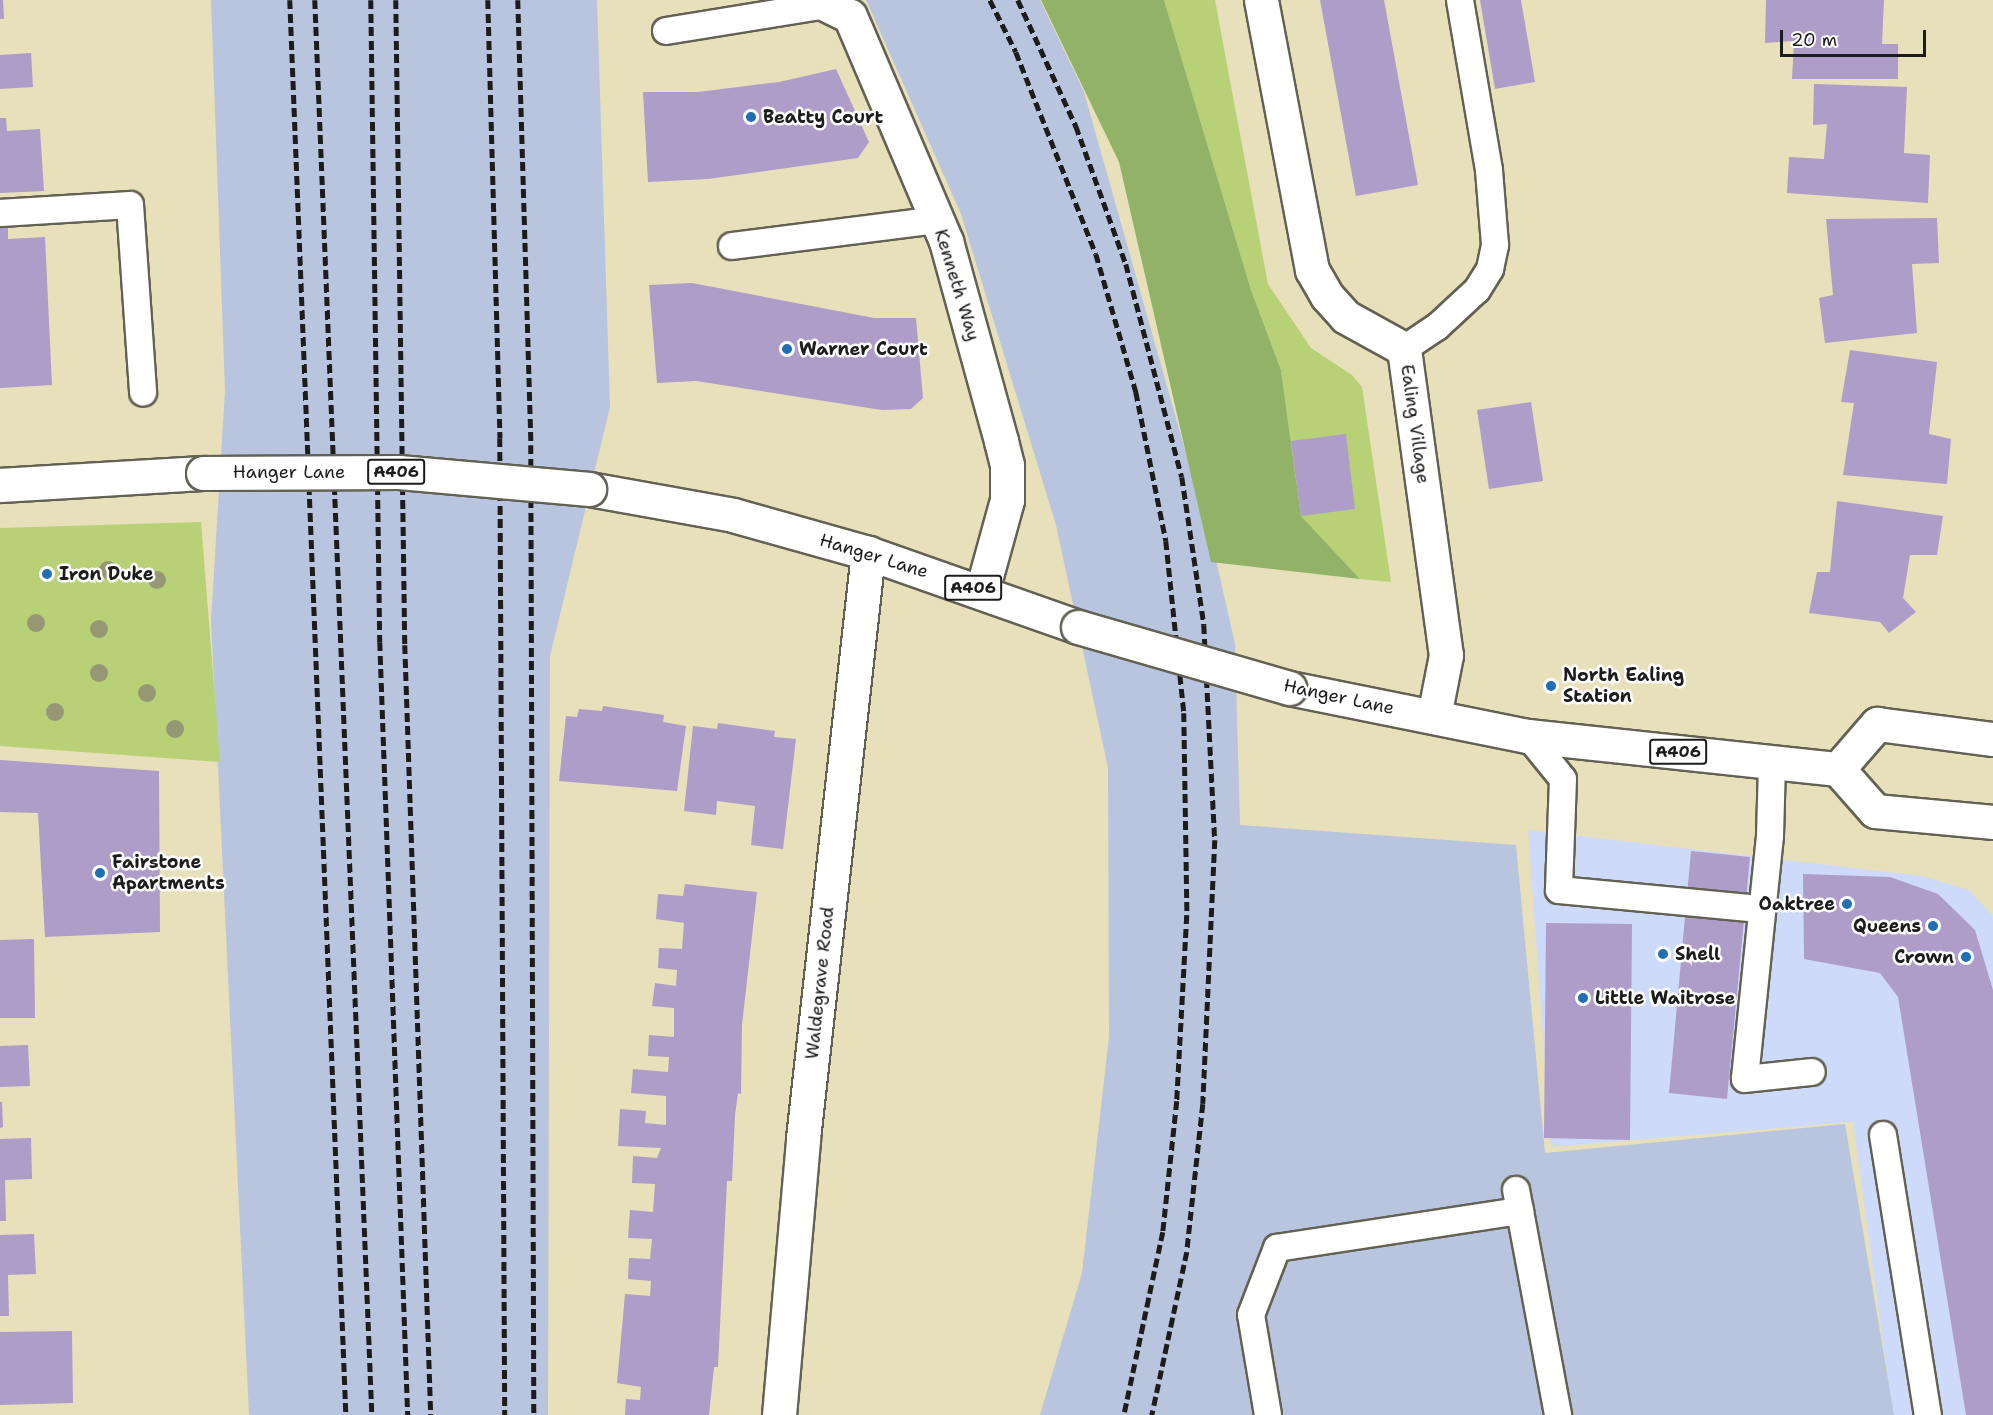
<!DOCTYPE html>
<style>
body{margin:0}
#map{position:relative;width:1993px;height:1415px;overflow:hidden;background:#e7e0ba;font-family:"Shantell Sans",sans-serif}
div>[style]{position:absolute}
.built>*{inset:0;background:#cedafa}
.industrial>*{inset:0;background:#b9c4de}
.green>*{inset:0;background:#b8d176}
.forest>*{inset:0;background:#92b367}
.building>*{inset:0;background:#ae9cc9}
.roads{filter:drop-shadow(2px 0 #636153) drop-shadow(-2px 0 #636153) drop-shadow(0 2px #636153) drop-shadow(0 -2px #636153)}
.lane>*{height:26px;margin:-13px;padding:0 13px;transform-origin:13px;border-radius:13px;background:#fff}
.street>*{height:33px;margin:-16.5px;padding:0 16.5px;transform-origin:16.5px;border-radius:16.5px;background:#fff}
.highway>*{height:33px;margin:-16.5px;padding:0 16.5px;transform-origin:16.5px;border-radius:16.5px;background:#fff}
.rail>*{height:4.5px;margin-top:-2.25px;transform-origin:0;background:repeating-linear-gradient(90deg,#1c1c1c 0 9px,transparent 0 13.5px)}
.bridges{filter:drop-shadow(2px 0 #636153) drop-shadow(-2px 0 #636153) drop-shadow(0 2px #636153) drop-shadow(0 -2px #636153)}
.highway-bridge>*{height:33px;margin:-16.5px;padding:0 16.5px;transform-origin:16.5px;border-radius:16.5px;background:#fff}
.trees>*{width:18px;height:18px;margin:-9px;border-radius:50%;background:#969775}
.dots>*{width:16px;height:16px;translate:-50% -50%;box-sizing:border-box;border:3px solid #fff;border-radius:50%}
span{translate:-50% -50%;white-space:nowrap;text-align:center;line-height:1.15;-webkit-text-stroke:5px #fff;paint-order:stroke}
.shield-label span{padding:2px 4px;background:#fff;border:2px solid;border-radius:4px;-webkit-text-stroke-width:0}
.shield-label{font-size:16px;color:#1c1c1c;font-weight:700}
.poi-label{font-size:18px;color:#1c1c1c;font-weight:700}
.left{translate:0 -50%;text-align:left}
.right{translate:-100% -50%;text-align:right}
.street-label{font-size:18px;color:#1c1c1c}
.scale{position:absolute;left:1780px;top:30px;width:146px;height:27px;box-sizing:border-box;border:3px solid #1c1c1c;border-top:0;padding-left:8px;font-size:18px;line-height:21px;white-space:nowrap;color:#1c1c1c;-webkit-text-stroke:4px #fff;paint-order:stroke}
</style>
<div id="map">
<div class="built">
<div style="clip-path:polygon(1528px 830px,1922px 876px,1969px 890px,1993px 916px,1993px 1415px,1893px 1415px,1853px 1122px,1551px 1147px)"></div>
</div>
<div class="industrial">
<div style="clip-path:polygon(211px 0,597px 0,610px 407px,550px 656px,548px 1415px,249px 1415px,211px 621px,225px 391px)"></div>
<div style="clip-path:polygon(866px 0,1040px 0,1084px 92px,1216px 560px,1235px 644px,1240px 825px,1516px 845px,1545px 1153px,1845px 1124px,1894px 1415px,1040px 1415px,1082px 1273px,1109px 1037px,1108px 768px,1056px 525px,961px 214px)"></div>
</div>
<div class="green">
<div style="clip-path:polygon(1164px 0,1215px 0,1268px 284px,1311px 348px,1352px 375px,1362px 387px,1391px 582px,1360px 579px,1301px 516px,1281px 370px,1251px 290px)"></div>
<div style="clip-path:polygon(201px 522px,220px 762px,0 746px,0 528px)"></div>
</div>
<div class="forest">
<div style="clip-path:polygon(1041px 0,1164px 0,1251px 290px,1281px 370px,1301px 516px,1360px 579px,1211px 562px,1119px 162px)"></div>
</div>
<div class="building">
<div style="clip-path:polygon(0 0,3px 0,4px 19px,0 19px)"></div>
<div style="clip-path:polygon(1320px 0,1384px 0,1418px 185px,1356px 196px)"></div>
<div style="clip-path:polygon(1480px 0,1521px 0,1535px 82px,1495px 89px)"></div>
<div style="clip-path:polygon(1766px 0,1884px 0,1882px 44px,1898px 44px,1898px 79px,1792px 79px,1794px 41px,1765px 43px)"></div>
<div style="clip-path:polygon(31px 53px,33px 87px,0 89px,0 55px)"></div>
<div style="clip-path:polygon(836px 69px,869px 142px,858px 158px,708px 179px,648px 182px,643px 92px,698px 92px,779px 82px)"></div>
<div style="clip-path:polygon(1814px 84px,1907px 87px,1904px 153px,1930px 155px,1928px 203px,1787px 193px,1789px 157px,1824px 159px,1827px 124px,1813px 125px)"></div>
<div style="clip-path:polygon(0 118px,6px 118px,7px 131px,40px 129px,44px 191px,0 193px)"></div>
<div style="clip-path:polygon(1937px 218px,1939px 263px,1912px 264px,1917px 333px,1825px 343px,1819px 298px,1833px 295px,1826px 219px)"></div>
<div style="clip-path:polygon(8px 223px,8px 239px,45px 237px,52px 385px,0 388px,0 224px)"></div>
<div style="clip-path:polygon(692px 283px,874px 318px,916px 318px,923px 398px,911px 409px,882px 410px,696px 381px,657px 383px,649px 285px)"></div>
<div style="clip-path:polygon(1850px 350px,1937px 362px,1929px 434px,1951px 439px,1947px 484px,1843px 475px,1854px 403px,1841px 402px)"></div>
<div style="clip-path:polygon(1531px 402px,1543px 481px,1489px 489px,1477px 410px)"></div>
<div style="clip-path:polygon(1346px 434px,1355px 509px,1301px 516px,1291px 441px)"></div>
<div style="clip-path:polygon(1837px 501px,1943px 516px,1937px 555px,1910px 555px,1903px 598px,1916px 612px,1889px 633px,1880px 622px,1809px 613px,1817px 572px,1830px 572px)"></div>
<div style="clip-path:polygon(603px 706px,664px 715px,663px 722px,686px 726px,677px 791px,559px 781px,566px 716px,577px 717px,579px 709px,602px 711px)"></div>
<div style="clip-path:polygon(718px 723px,775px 731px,774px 737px,796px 739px,783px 849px,751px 845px,755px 806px,717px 801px,716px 815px,684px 811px,693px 726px,717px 729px)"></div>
<div style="clip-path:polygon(0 760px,159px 771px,160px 932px,45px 937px,38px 813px,0 812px)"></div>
<div style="clip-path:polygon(1691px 851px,1750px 857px,1727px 1099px,1669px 1093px)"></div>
<div style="clip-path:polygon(1803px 874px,1890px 877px,1938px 894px,1975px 930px,1993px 990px,1993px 1415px,1966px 1415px,1898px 997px,1880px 973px,1804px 959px)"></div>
<div style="clip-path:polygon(685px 884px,757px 892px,742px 1025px,741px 1094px,738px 1093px,735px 1115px,732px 1181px,727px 1181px,718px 1367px,714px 1367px,709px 1415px,625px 1415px,626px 1399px,640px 1400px,641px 1387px,617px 1383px,625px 1294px,650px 1296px,651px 1281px,628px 1279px,629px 1258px,650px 1259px,652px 1239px,628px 1238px,630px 1210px,653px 1212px,655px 1184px,632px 1183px,633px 1156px,657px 1158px,661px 1148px,618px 1146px,620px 1109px,646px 1111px,645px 1123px,666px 1125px,666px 1096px,631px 1093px,633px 1069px,668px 1072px,669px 1057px,648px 1056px,649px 1035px,674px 1037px,674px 1008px,652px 1006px,655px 983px,676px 986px,677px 970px,658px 968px,659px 948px,682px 949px,684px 923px,656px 919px,658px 894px,683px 896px)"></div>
<div style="clip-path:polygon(1546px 923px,1632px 924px,1630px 1140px,1544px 1138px)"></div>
<div style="clip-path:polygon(34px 939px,35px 1018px,0 1018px,0 940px)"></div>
<div style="clip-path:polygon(28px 1045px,30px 1086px,0 1087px,0 1046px)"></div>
<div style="clip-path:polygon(0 1102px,2px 1102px,3px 1127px,0 1128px)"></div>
<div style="clip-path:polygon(31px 1138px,32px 1179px,5px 1180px,6px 1221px,0 1221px,0 1139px)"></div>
<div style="clip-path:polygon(34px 1234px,36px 1274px,8px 1275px,9px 1316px,0 1316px,0 1235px)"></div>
<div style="clip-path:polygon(72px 1331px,73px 1403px,0 1405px,0 1332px)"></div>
</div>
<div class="roads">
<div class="lane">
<div style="left:666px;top:31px;width:163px;rotate:-9.2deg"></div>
<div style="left:0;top:213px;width:130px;rotate:-3.5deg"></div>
<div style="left:130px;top:205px;width:188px;rotate:86deg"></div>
<div style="left:732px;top:246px;width:207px;rotate:-7.2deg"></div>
<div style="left:1404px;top:349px;width:40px;rotate:-34deg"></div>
<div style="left:1437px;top:327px;width:54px;rotate:-42.8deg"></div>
<div style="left:1477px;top:290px;width:25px;rotate:-58deg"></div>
<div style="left:1490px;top:269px;width:25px;rotate:-78deg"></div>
<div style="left:1495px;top:245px;width:75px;rotate:-94.6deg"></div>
<div style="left:1489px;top:170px;width:172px;rotate:-99.7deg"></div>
<div style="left:1528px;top:736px;width:55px;rotate:50.9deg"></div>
<div style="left:1563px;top:779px;width:111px;rotate:92.1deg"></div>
<div style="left:1559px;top:890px;width:202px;rotate:5.4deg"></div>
<div style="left:1772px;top:764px;width:72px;rotate:91.6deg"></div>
<div style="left:1770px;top:836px;width:244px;rotate:95.9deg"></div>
<div style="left:1745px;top:1079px;width:67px;rotate:-6deg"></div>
<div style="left:1883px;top:1135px;width:284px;rotate:80.9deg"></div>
<div style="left:1516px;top:1190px;width:229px;rotate:79.4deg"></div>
<div style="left:1268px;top:1415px;width:101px;rotate:-99.6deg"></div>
<div style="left:1251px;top:1315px;width:72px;rotate:-68.8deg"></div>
<div style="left:1277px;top:1248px;width:246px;rotate:-8.7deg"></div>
</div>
<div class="street">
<div style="left:1261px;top:0;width:275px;rotate:79.3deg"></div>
<div style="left:1312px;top:270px;width:30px;rotate:60deg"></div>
<div style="left:1327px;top:296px;width:28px;rotate:48deg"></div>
<div style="left:1346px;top:317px;width:66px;rotate:28.9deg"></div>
<div style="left:1404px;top:349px;width:309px;rotate:82.2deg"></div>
<div style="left:1446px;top:655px;width:62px;rotate:101.1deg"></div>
<div style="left:827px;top:5px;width:25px;rotate:26deg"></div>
<div style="left:850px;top:16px;width:245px;rotate:66.9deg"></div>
<div style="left:946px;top:241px;width:207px;rotate:74.6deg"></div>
<div style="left:1001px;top:441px;width:25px;rotate:76deg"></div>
<div style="left:1007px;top:465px;width:35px;rotate:90deg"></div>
<div style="left:1007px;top:500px;width:94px;rotate:105.4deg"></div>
<div style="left:779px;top:1415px;width:278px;rotate:-85deg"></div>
<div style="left:803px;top:1138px;width:589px;rotate:-83.66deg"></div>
</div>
<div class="highway">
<div style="left:0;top:485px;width:203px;rotate:-3.4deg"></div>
<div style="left:589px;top:489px;width:146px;rotate:10.2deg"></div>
<div style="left:733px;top:515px;width:140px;rotate:15.7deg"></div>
<div style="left:868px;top:553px;width:223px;rotate:19.4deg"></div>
<div style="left:1289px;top:688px;width:244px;rotate:11.4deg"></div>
<div style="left:1528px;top:736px;width:312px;rotate:6.1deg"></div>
<div style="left:1838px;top:769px;width:56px;rotate:48.6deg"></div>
<div style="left:1875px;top:811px;width:119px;rotate:5.3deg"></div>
<div style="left:1838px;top:769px;width:60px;rotate:-49.1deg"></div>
<div style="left:1877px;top:724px;width:117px;rotate:7.4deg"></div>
</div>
</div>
<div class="rail">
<div style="left:290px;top:0;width:1416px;rotate:87.73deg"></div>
<div style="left:315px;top:0;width:1416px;rotate:87.69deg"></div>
<div style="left:371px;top:0;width:642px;rotate:89.2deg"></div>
<div style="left:380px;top:642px;width:774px;rotate:87.93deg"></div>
<div style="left:396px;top:0;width:645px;rotate:89.2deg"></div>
<div style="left:405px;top:645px;width:770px;rotate:88.07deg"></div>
<div style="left:488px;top:0;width:438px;rotate:88.4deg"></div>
<div style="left:500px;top:438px;width:977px;rotate:89.71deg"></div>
<div style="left:518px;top:0;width:445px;rotate:88.3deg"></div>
<div style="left:531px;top:445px;width:970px;rotate:89.82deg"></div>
<div style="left:990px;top:0;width:58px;rotate:63.4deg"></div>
<div style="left:1016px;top:52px;width:217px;rotate:68.4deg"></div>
<div style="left:1096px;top:254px;width:144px;rotate:73.8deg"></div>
<div style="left:1136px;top:392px;width:152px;rotate:78.6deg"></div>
<div style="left:1166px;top:541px;width:173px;rotate:84deg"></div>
<div style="left:1184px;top:713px;width:202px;rotate:89.1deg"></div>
<div style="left:1187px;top:915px;width:186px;rotate:93.1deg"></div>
<div style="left:1177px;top:1101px;width:132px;rotate:96.1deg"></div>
<div style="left:1163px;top:1232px;width:187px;rotate:102deg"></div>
<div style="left:1018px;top:0;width:139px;rotate:65.3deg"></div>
<div style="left:1076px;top:126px;width:147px;rotate:70.1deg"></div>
<div style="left:1126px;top:264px;width:220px;rotate:75.3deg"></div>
<div style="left:1182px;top:477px;width:150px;rotate:81.5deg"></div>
<div style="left:1204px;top:625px;width:215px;rotate:87.1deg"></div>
<div style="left:1215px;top:840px;width:264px;rotate:92.6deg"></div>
<div style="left:1203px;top:1104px;width:149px;rotate:96.2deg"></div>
<div style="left:1187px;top:1252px;width:167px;rotate:102.1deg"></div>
</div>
<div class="bridges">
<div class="highway-bridge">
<div style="left:203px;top:473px;width:196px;rotate:-0.3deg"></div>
<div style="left:399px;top:472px;width:191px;rotate:5.1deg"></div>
<div style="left:1078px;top:627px;width:220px;rotate:16.1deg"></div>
</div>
</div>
<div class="trees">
<div style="left:108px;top:570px"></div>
<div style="left:157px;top:580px"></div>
<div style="left:36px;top:623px"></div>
<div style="left:99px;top:629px"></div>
<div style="left:99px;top:673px"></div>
<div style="left:147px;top:693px"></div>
<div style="left:55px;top:712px"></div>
<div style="left:175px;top:729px"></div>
</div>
<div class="dots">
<div style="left:751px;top:117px;background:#1f6fb2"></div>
<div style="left:787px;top:349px;background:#1f6fb2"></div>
<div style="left:47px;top:574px;background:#1f6fb2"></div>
<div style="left:1551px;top:686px;background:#1f6fb2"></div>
<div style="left:100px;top:873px;background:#1f6fb2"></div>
<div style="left:1847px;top:904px;background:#1f6fb2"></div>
<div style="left:1933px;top:926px;background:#1f6fb2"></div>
<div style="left:1663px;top:954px;background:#1f6fb2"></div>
<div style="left:1966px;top:957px;background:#1f6fb2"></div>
<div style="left:1583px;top:998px;background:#1f6fb2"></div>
</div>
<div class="shield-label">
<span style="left:396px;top:472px">A406</span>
<span style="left:973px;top:588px">A406</span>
<span style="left:1678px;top:752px">A406</span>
</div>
<div class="poi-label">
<span class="left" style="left:763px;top:117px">Beatty Court</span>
<span class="left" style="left:799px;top:349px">Warner Court</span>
<span class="left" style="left:59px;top:574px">Iron Duke</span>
<span class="left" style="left:1563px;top:686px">North Ealing<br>Station</span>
<span class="left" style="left:112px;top:873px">Fairstone<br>Apartments</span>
<span class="right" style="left:1835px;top:904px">Oaktree</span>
<span class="right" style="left:1921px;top:926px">Queens</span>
<span class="left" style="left:1675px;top:954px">Shell</span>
<span class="right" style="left:1954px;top:957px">Crown</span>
<span class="left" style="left:1595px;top:998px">Little Waitrose</span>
</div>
<div class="street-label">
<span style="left:957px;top:285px;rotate:73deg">Kenneth Way</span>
<span style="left:1415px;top:424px;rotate:82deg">Ealing Village</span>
<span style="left:289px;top:472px">Hanger Lane</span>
<span style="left:874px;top:556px;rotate:17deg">Hanger Lane</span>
<span style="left:1339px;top:697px;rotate:12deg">Hanger Lane</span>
<span style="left:820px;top:983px;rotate:-84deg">Waldegrave Road</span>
</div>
<div class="scale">20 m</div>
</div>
